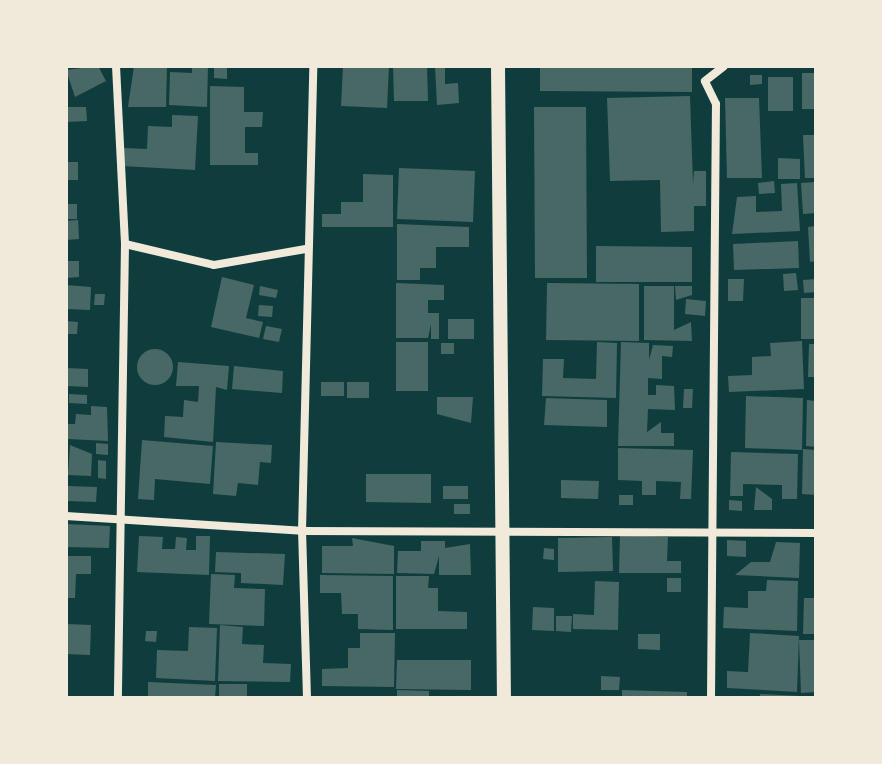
<!DOCTYPE html>
<style>
body{margin:0}
#map{position:relative;width:882px;height:764px;overflow:hidden;background:#0f3d3e;font-family:"Sofia Sans Condensed",sans-serif}
div>[style]{position:absolute}
.building>*{inset:0;background:#486865}
.round{border-radius:50%}
.minor>*{height:8px;margin:-4px;padding:0 4px;transform-origin:4px;border-radius:4px;background:#f1e9da}
.tertiary>*{height:14px;margin:-7px;padding:0 7px;transform-origin:7px;border-radius:7px;background:#f1e9da}
span{translate:-50% -50%;white-space:nowrap;text-align:center;line-height:1.15;-webkit-text-stroke:6px #f1e9da;paint-order:stroke}
.frame{position:absolute;inset:0;border:68px solid #f1e9da;pointer-events:none}
</style>
<div id="map">
<div class="building">
<div style="clip-path:polygon(98px 66px,106px 81px,75px 97px,66px 70px)"></div>
<div style="clip-path:polygon(134px 66px,167px 66px,166px 107px,128px 107px)"></div>
<div style="clip-path:polygon(192px 66px,208px 66px,207px 107px,169px 105px,170px 72px,192px 73px)"></div>
<div style="clip-path:polygon(214px 66px,227px 66px,227px 79px,214px 78px)"></div>
<div style="clip-path:polygon(343px 66px,389px 66px,387px 108px,341px 106px)"></div>
<div style="clip-path:polygon(393px 66px,427px 66px,428px 101px,394px 101px)"></div>
<div style="clip-path:polygon(435px 66px,445px 66px,445px 84px,458px 83px,459px 103px,437px 105px)"></div>
<div style="clip-path:polygon(540px 66px,692px 66px,692px 92px,540px 91px)"></div>
<div style="clip-path:polygon(802px 73px,816px 73px,816px 109px,802px 109px)"></div>
<div style="clip-path:polygon(750px 75px,762px 75px,762px 84px,750px 85px)"></div>
<div style="clip-path:polygon(768px 77px,793px 77px,793px 111px,768px 111px)"></div>
<div style="clip-path:polygon(210px 86px,244px 87px,244px 112px,263px 112px,262px 127px,245px 127px,245px 153px,258px 153px,258px 165px,210px 165px)"></div>
<div style="clip-path:polygon(690px 96px,693px 184px,694px 171px,706px 171px,706px 206px,694px 206px,694px 231px,661px 232px,660px 180px,610px 181px,607px 98px)"></div>
<div style="clip-path:polygon(725px 98px,759px 98px,762px 178px,727px 178px)"></div>
<div style="clip-path:polygon(66px 107px,86px 107px,87px 121px,66px 122px)"></div>
<div style="clip-path:polygon(534px 107px,586px 107px,587px 278px,535px 278px)"></div>
<div style="clip-path:polygon(172px 115px,198px 116px,195px 170px,122px 166px,123px 148px,147px 149px,148px 126px,172px 127px)"></div>
<div style="clip-path:polygon(803px 135px,816px 135px,816px 178px,805px 178px)"></div>
<div style="clip-path:polygon(778px 158px,800px 159px,800px 179px,778px 179px)"></div>
<div style="clip-path:polygon(66px 162px,78px 162px,78px 180px,66px 180px)"></div>
<div style="clip-path:polygon(399px 168px,475px 171px,473px 222px,397px 219px)"></div>
<div style="clip-path:polygon(363px 174px,393px 175px,393px 227px,322px 227px,322px 214px,341px 214px,341px 202px,363px 202px)"></div>
<div style="clip-path:polygon(774px 181px,775px 193px,759px 194px,758px 183px)"></div>
<div style="clip-path:polygon(816px 182px,816px 213px,803px 214px,801px 183px)"></div>
<div style="clip-path:polygon(797px 183px,800px 231px,732px 234px,737px 197px,756px 196px,756px 212px,782px 211px,781px 184px)"></div>
<div style="clip-path:polygon(66px 204px,77px 204px,77px 219px,66px 219px)"></div>
<div style="clip-path:polygon(78px 220px,79px 239px,66px 240px,66px 221px)"></div>
<div style="clip-path:polygon(397px 224px,469px 227px,469px 247px,436px 247px,436px 268px,420px 268px,420px 280px,397px 280px)"></div>
<div style="clip-path:polygon(816px 226px,816px 261px,810px 262px,808px 227px)"></div>
<div style="clip-path:polygon(798px 241px,799px 268px,734px 270px,733px 244px)"></div>
<div style="clip-path:polygon(596px 246px,692px 247px,692px 282px,596px 282px)"></div>
<div style="clip-path:polygon(66px 261px,79px 261px,79px 277px,66px 278px)"></div>
<div style="clip-path:polygon(796px 273px,798px 290px,784px 291px,783px 274px)"></div>
<div style="clip-path:polygon(222px 277px,254px 285px,246px 318px,263px 322px,259px 338px,211px 327px)"></div>
<div style="clip-path:polygon(728px 279px,744px 279px,743px 301px,728px 301px)"></div>
<div style="clip-path:polygon(816px 279px,816px 292px,804px 293px,803px 280px)"></div>
<div style="clip-path:polygon(396px 283px,444px 285px,444px 300px,428px 300px,428px 313px,439px 313px,439px 339px,431px 339px,431px 324px,428px 338px,396px 338px)"></div>
<div style="clip-path:polygon(547px 283px,639px 284px,639px 341px,546px 340px)"></div>
<div style="clip-path:polygon(66px 285px,91px 287px,90px 310px,66px 309px)"></div>
<div style="clip-path:polygon(260px 286px,278px 290px,276px 298px,259px 295px)"></div>
<div style="clip-path:polygon(644px 286px,674px 286px,674px 330px,691px 322px,692px 341px,644px 340px)"></div>
<div style="clip-path:polygon(675px 286px,692px 286px,692px 295px,676px 300px)"></div>
<div style="clip-path:polygon(95px 294px,105px 294px,104px 305px,94px 305px)"></div>
<div style="clip-path:polygon(801px 298px,816px 298px,816px 339px,801px 339px)"></div>
<div style="clip-path:polygon(686px 299px,706px 301px,705px 316px,685px 314px)"></div>
<div style="clip-path:polygon(259px 305px,273px 306px,272px 317px,258px 316px)"></div>
<div style="clip-path:polygon(448px 319px,474px 319px,474px 339px,448px 339px)"></div>
<div style="clip-path:polygon(66px 321px,78px 322px,77px 334px,66px 334px)"></div>
<div style="clip-path:polygon(266px 326px,282px 329px,279px 342px,263px 339px)"></div>
<div style="clip-path:polygon(802px 341px,804px 389px,729px 392px,728px 376px,752px 375px,752px 357px,771px 356px,770px 343px)"></div>
<div style="clip-path:polygon(396px 342px,428px 342px,428px 391px,396px 391px)"></div>
<div style="clip-path:polygon(597px 342px,617px 343px,616px 398px,542px 396px,543px 359px,564px 359px,563px 378px,596px 379px)"></div>
<div style="clip-path:polygon(621px 342px,649px 343px,649px 360px,653px 345px,673px 346px,672px 357px,662px 356px,662px 379px,648px 378px,648px 395px,656px 395px,656px 385px,674px 386px,675px 410px,648px 409px,647px 432px,661px 422px,661px 433px,674px 433px,674px 446px,618px 446px)"></div>
<div style="clip-path:polygon(441px 343px,454px 343px,454px 354px,441px 354px)"></div>
<div style="clip-path:polygon(809px 344px,816px 344px,816px 377px,808px 377px)"></div>
<div class="round" style="left:137px;top:349px;width:36px;height:36px"></div>
<div style="clip-path:polygon(178px 362px,229px 366px,227px 390px,216px 387px,213px 442px,164px 437px,165px 416px,183px 417px,184px 400px,198px 402px,199px 386px,176px 386px)"></div>
<div style="clip-path:polygon(234px 366px,283px 371px,282px 393px,232px 389px)"></div>
<div style="clip-path:polygon(66px 368px,88px 369px,88px 387px,66px 386px)"></div>
<div style="clip-path:polygon(321px 382px,344px 382px,344px 396px,321px 396px)"></div>
<div style="clip-path:polygon(347px 382px,369px 382px,369px 398px,347px 398px)"></div>
<div style="clip-path:polygon(684px 389px,693px 389px,692px 408px,683px 408px)"></div>
<div style="clip-path:polygon(69px 394px,87px 395px,87px 404px,69px 403px)"></div>
<div style="clip-path:polygon(746px 396px,803px 398px,802px 450px,745px 448px)"></div>
<div style="clip-path:polygon(437px 397px,473px 397px,471px 423px,437px 414px)"></div>
<div style="clip-path:polygon(546px 398px,607px 400px,607px 427px,544px 425px)"></div>
<div style="clip-path:polygon(807px 400px,816px 401px,816px 447px,806px 446px)"></div>
<div style="clip-path:polygon(91px 406px,107px 407px,108px 441px,68px 439px,68px 424px,75px 424px,76px 414px,91px 415px)"></div>
<div style="clip-path:polygon(142px 440px,213px 446px,210px 484px,155px 479px,154px 500px,138px 499px)"></div>
<div style="clip-path:polygon(216px 442px,272px 445px,271px 463px,260px 462px,258px 485px,238px 483px,236px 496px,213px 494px)"></div>
<div style="clip-path:polygon(96px 443px,108px 444px,108px 455px,96px 454px)"></div>
<div style="clip-path:polygon(70px 445px,92px 454px,91px 476px,68px 475px)"></div>
<div style="clip-path:polygon(618px 448px,693px 450px,691px 499px,680px 499px,681px 482px,656px 481px,656px 495px,642px 495px,642px 481px,618px 480px)"></div>
<div style="clip-path:polygon(803px 449px,816px 450px,816px 495px,802px 494px)"></div>
<div style="clip-path:polygon(731px 452px,798px 454px,797px 499px,782px 499px,782px 485px,743px 484px,743px 496px,730px 496px)"></div>
<div style="clip-path:polygon(98px 460px,106px 461px,106px 479px,98px 478px)"></div>
<div style="clip-path:polygon(366px 474px,431px 474px,431px 503px,366px 502px)"></div>
<div style="clip-path:polygon(561px 480px,599px 481px,598px 499px,561px 498px)"></div>
<div style="clip-path:polygon(68px 486px,97px 487px,96px 502px,67px 501px)"></div>
<div style="clip-path:polygon(443px 486px,468px 486px,468px 499px,443px 499px)"></div>
<div style="clip-path:polygon(756px 487px,772px 499px,772px 510px,754px 510px)"></div>
<div style="clip-path:polygon(619px 495px,633px 495px,633px 505px,619px 505px)"></div>
<div style="clip-path:polygon(729px 500px,742px 501px,742px 511px,729px 510px)"></div>
<div style="clip-path:polygon(454px 504px,470px 504px,470px 514px,454px 514px)"></div>
<div style="clip-path:polygon(66px 524px,110px 526px,109px 548px,66px 547px)"></div>
<div style="clip-path:polygon(620px 535px,668px 537px,667px 561px,681px 561px,681px 573px,619px 573px)"></div>
<div style="clip-path:polygon(139px 536px,163px 537px,162px 549px,175px 549px,176px 537px,187px 538px,186px 550px,196px 550px,196px 536px,210px 536px,209px 575px,137px 572px)"></div>
<div style="clip-path:polygon(612px 537px,613px 571px,558px 572px,558px 538px)"></div>
<div style="clip-path:polygon(352px 538px,394px 546px,394px 574px,322px 573px,322px 546px,353px 546px)"></div>
<div style="clip-path:polygon(727px 540px,746px 541px,746px 557px,727px 556px)"></div>
<div style="clip-path:polygon(421px 541px,445px 541px,445px 548px,470px 544px,471px 575px,439px 575px,439px 556px,434px 574px,397px 573px,398px 551px,421px 551px)"></div>
<div style="clip-path:polygon(776px 542px,800px 543px,799px 578px,735px 575px,751px 562px,770px 562px)"></div>
<div style="clip-path:polygon(544px 548px,554px 549px,554px 560px,543px 559px)"></div>
<div style="clip-path:polygon(216px 552px,285px 554px,283px 585px,241px 583px,241px 573px,215px 572px)"></div>
<div style="clip-path:polygon(66px 556px,91px 556px,91px 574px,76px 574px,75px 598px,66px 598px)"></div>
<div style="clip-path:polygon(211px 574px,235px 575px,234px 588px,265px 589px,264px 626px,209px 624px)"></div>
<div style="clip-path:polygon(320px 575px,393px 576px,393px 630px,358px 629px,358px 614px,342px 614px,341px 593px,320px 593px)"></div>
<div style="clip-path:polygon(396px 576px,429px 576px,428px 588px,438px 588px,438px 611px,467px 612px,467px 629px,396px 629px)"></div>
<div style="clip-path:polygon(667px 578px,681px 578px,681px 592px,667px 592px)"></div>
<div style="clip-path:polygon(767px 580px,798px 581px,797px 631px,723px 628px,724px 607px,748px 608px,748px 591px,766px 591px)"></div>
<div style="clip-path:polygon(595px 581px,619px 582px,618px 630px,573px 629px,573px 614px,594px 615px)"></div>
<div style="clip-path:polygon(804px 598px,816px 598px,816px 634px,803px 634px)"></div>
<div style="clip-path:polygon(533px 607px,554px 608px,554px 631px,532px 630px)"></div>
<div style="clip-path:polygon(556px 616px,572px 616px,571px 632px,556px 631px)"></div>
<div style="clip-path:polygon(66px 624px,91px 625px,90px 655px,66px 654px)"></div>
<div style="clip-path:polygon(220px 625px,243px 627px,242px 644px,264px 645px,263px 663px,291px 664px,290px 682px,218px 681px)"></div>
<div style="clip-path:polygon(189px 627px,217px 628px,215px 681px,156px 678px,157px 650px,188px 651px)"></div>
<div style="clip-path:polygon(146px 631px,157px 631px,156px 642px,145px 641px)"></div>
<div style="clip-path:polygon(360px 633px,395px 633px,394px 687px,322px 686px,322px 669px,348px 668px,348px 648px,360px 648px)"></div>
<div style="clip-path:polygon(750px 633px,799px 636px,797px 692px,727px 688px,727px 671px,748px 672px)"></div>
<div style="clip-path:polygon(638px 634px,660px 634px,660px 650px,638px 649px)"></div>
<div style="clip-path:polygon(799px 640px,816px 640px,816px 692px,801px 693px)"></div>
<div style="clip-path:polygon(397px 660px,471px 660px,471px 690px,396px 689px)"></div>
<div style="clip-path:polygon(601px 676px,620px 677px,619px 690px,601px 690px)"></div>
<div style="clip-path:polygon(148px 682px,216px 685px,215px 698px,148px 698px)"></div>
<div style="clip-path:polygon(219px 684px,247px 684px,247px 698px,219px 698px)"></div>
<div style="clip-path:polygon(397px 690px,429px 691px,429px 698px,397px 698px)"></div>
<div style="clip-path:polygon(622px 690px,687px 692px,687px 698px,622px 698px)"></div>
<div style="clip-path:polygon(760px 694px,800px 696px,800px 698px,760px 698px)"></div>
</div>
<div class="minor">
<div style="left:116px;top:66px;width:178px;rotate:87.1deg"></div>
<div style="left:125px;top:244px;width:454px;rotate:90.9deg"></div>
<div style="left:125px;top:244px;width:91px;rotate:13.3deg"></div>
<div style="left:214px;top:265px;width:93px;rotate:-9.9deg"></div>
<div style="left:66px;top:516px;width:236px;rotate:3.6deg"></div>
<div style="left:302px;top:531px;width:514px;rotate:0.22deg"></div>
<div style="left:307px;top:698px;width:167px;rotate:-91.7deg"></div>
<div style="left:302px;top:531px;width:465px;rotate:-88.6deg"></div>
<div style="left:711px;top:698px;width:594px;rotate:-89.52deg"></div>
<div style="left:716px;top:104px;width:25px;rotate:-116deg"></div>
<div style="left:705px;top:81px;width:24px;rotate:-38deg"></div>
</div>
<div class="tertiary">
<div style="left:498px;top:66px;width:632px;rotate:89.46deg"></div>
</div>
<div class="frame"></div>
</div>
